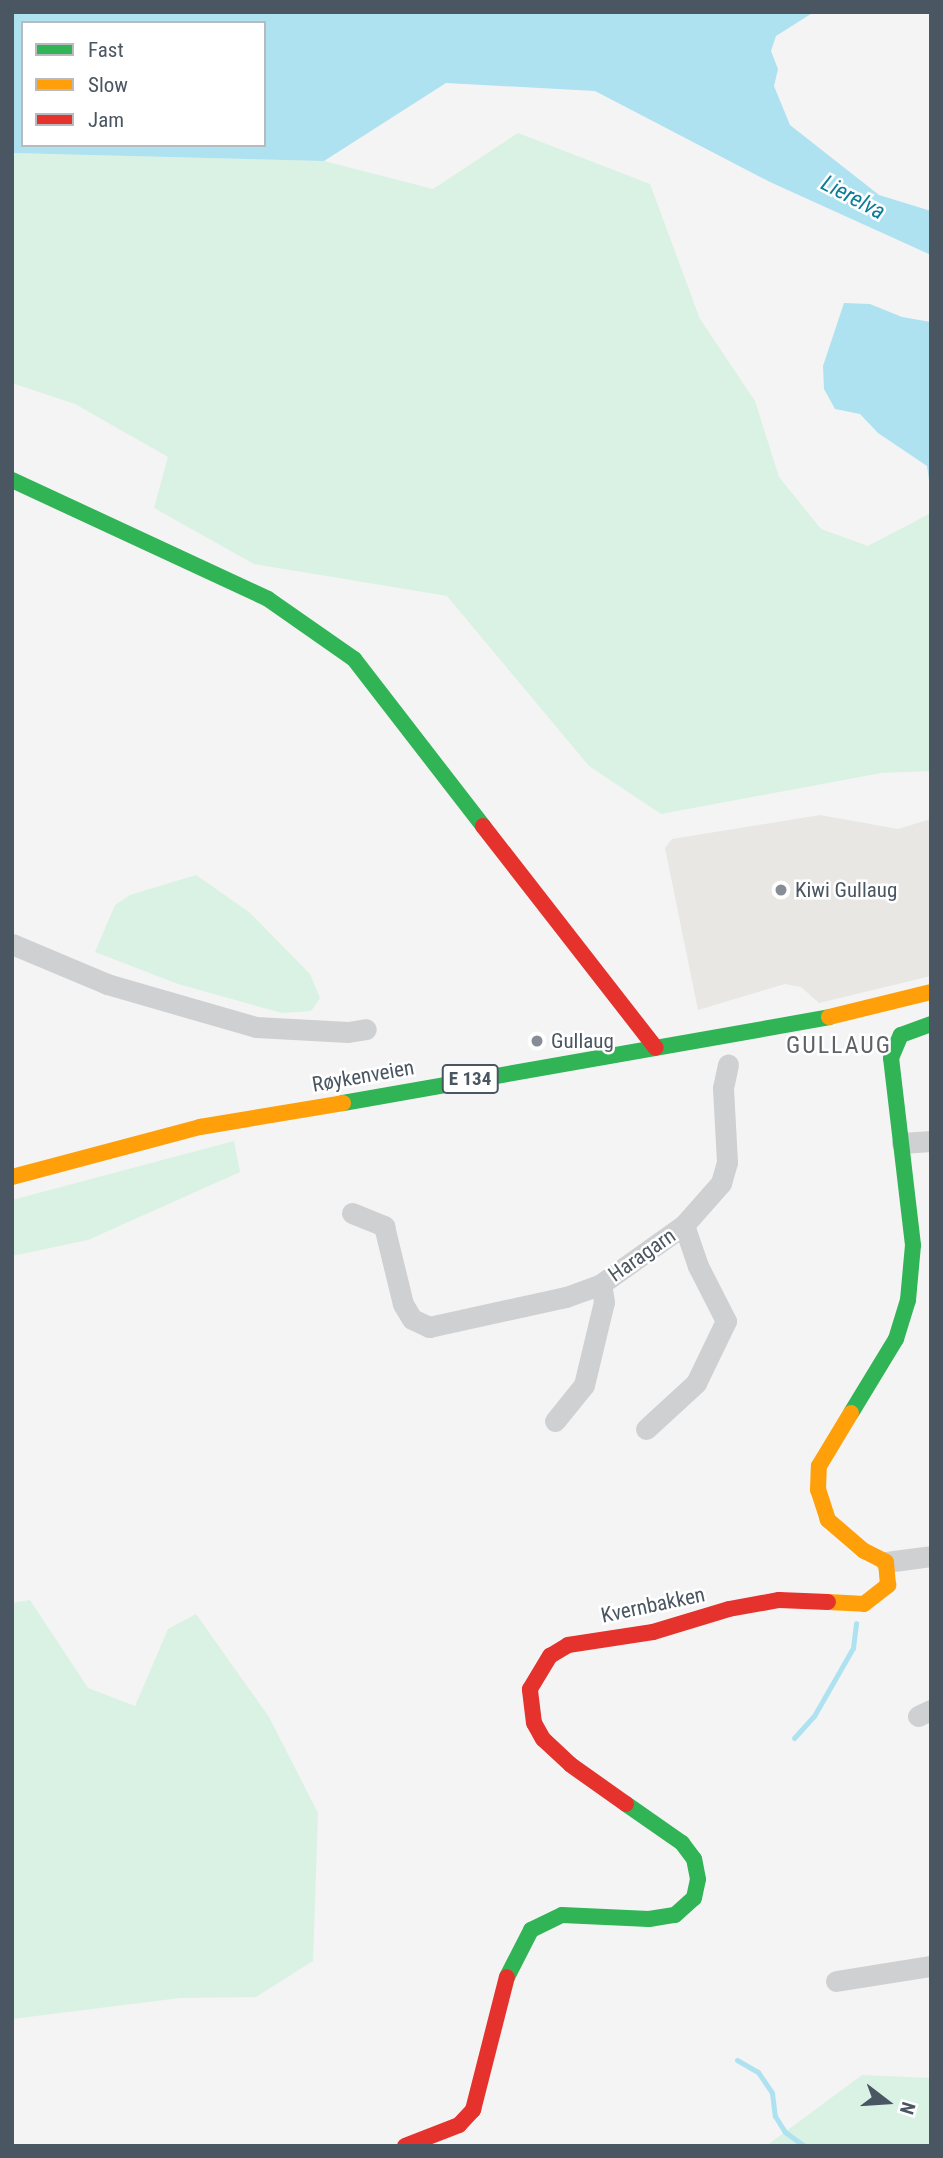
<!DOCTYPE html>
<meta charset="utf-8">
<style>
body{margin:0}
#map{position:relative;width:943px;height:2158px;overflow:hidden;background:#f4f4f4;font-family:"Roboto Condensed",sans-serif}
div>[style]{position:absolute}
.commercial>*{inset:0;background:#e8e7e3}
.green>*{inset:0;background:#d9f2e3}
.water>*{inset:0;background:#aee2f0}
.stream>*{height:5px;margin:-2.5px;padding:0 2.5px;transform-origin:2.5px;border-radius:2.5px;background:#aee2f0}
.street>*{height:21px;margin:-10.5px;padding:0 10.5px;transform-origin:10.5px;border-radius:10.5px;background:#ced0d2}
.fast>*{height:16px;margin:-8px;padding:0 8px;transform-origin:8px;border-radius:8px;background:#30b455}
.slow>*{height:16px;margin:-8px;padding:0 8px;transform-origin:8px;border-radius:8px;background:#ff9f0a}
.jam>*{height:16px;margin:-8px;padding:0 8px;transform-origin:8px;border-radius:8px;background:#e5322d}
.dots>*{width:19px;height:19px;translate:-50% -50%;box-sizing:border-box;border:4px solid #fff;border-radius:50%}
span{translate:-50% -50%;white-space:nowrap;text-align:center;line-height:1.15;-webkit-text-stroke:5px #fff;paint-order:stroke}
.shield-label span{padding:2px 5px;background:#fff;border:2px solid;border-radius:5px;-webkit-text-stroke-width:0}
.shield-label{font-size:19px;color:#4a5661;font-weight:700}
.poi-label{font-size:21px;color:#4a5661}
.left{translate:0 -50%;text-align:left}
.street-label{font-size:21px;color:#4a5661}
.water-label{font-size:23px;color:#0c7c9b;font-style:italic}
.quarter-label{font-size:24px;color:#5f6368;letter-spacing:2px}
.frame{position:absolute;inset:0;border:14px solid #4a5661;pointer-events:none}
.legend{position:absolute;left:21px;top:21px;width:245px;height:126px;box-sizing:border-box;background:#fff;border:2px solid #b7bbc0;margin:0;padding:9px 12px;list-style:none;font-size:21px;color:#4a5661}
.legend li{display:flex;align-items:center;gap:14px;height:35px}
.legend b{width:35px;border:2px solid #b7bbc0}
.north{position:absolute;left:852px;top:2067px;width:70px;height:70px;-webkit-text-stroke:5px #fff;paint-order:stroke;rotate:107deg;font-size:19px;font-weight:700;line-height:28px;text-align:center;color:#4a5661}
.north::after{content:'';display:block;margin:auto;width:24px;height:32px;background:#4a5661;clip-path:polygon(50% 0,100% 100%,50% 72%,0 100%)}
</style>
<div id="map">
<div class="commercial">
<div style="clip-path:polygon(820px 815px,898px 829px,931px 819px,931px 976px,819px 1003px,801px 987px,785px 984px,698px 1010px,665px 848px,672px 839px)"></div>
</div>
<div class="green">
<div style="clip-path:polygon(518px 133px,650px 184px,700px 319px,755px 401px,779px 477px,821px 529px,868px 546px,931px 513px,931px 771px,881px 773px,661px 814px,589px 766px,447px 596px,254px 564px,154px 508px,168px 457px,75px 404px,12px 383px,12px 153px,324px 161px,433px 189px)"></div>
<div style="clip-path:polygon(196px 875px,249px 912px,310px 974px,320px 998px,311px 1011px,282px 1013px,178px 984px,95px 952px,115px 905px,130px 895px)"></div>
<div style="clip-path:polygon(234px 1141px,240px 1172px,88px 1240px,12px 1256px,12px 1200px)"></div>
<div style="clip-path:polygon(30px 1600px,88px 1688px,135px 1706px,168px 1629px,196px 1614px,269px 1717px,318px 1813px,313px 1961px,256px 1997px,180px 1998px,12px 2019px,12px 1603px)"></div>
<div style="clip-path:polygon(862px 2075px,931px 2078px,931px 2146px,766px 2146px)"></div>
</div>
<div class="water">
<div style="clip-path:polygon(evenodd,12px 12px,814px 12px,776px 36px,771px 51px,778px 69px,774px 86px,790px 125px,879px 195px,931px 211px,931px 255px,770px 182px,595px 91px,446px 83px,324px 161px,12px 153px,12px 12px,23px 23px,264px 23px,264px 145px,23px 145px,23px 23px)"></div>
<div style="clip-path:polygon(844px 303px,870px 304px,902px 317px,931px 322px,931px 494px,927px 466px,878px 433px,860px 414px,835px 409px,824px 389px,823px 366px)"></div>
</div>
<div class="stream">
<div style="left:794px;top:1738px;width:30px;rotate:-48deg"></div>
<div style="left:814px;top:1716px;width:78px;rotate:-60.2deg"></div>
<div style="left:853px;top:1648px;width:25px;rotate:-83deg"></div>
<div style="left:737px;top:2060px;width:24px;rotate:30deg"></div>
<div style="left:758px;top:2072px;width:25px;rotate:56deg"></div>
<div style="left:772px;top:2093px;width:23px;rotate:83deg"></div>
<div style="left:775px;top:2116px;width:19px;rotate:58deg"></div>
<div style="left:785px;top:2132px;width:24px;rotate:36deg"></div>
</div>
<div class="street">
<div style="left:12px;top:944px;width:103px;rotate:22.8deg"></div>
<div style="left:107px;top:984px;width:155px;rotate:16.1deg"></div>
<div style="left:256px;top:1027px;width:92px;rotate:3.1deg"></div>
<div style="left:348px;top:1032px;width:18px;rotate:-9deg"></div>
<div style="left:902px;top:1143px;width:29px;rotate:-4deg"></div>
<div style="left:352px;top:1213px;width:35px;rotate:22deg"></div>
<div style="left:384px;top:1226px;width:80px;rotate:76.3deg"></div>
<div style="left:403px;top:1304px;width:17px;rotate:59deg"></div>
<div style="left:412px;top:1319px;width:19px;rotate:25deg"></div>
<div style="left:429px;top:1327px;width:140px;rotate:-12.4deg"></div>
<div style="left:566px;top:1297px;width:37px;rotate:-20deg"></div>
<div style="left:601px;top:1284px;width:102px;rotate:-35.4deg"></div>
<div style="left:684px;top:1225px;width:56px;rotate:-48.6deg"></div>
<div style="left:721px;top:1183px;width:22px;rotate:-74deg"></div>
<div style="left:727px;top:1162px;width:74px;rotate:-93.1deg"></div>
<div style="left:723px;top:1088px;width:24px;rotate:-78deg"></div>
<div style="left:555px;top:1421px;width:46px;rotate:-51.1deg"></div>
<div style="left:584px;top:1385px;width:85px;rotate:-76.5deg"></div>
<div style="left:604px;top:1302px;width:18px;rotate:-99deg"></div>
<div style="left:646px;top:1429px;width:68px;rotate:-42.6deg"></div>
<div style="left:696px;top:1383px;width:69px;rotate:-64.2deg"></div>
<div style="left:726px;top:1321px;width:62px;rotate:-117deg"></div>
<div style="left:698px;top:1266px;width:43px;rotate:-108.9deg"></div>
<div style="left:886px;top:1562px;width:45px;rotate:-7.6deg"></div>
<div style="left:918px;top:1716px;width:14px;rotate:-25deg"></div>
<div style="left:836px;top:1981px;width:96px;rotate:-9deg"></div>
</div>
<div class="fast">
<div style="left:12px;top:480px;width:282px;rotate:24.9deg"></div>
<div style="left:268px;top:599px;width:105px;rotate:34.9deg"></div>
<div style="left:354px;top:659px;width:211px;rotate:52.3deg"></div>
<div style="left:343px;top:1103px;width:494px;rotate:-10deg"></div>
<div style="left:851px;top:1413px;width:87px;rotate:-58.7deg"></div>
<div style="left:896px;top:1339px;width:41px;rotate:-72.9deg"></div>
<div style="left:908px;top:1300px;width:55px;rotate:-84.8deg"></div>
<div style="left:913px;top:1245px;width:188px;rotate:-96.7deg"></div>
<div style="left:891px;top:1058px;width:25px;rotate:-67deg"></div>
<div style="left:901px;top:1035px;width:32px;rotate:-20deg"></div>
<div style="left:507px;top:1977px;width:53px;rotate:-62.9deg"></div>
<div style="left:531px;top:1930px;width:34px;rotate:-26deg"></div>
<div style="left:562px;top:1915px;width:87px;rotate:2.6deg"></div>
<div style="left:649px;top:1919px;width:26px;rotate:-9deg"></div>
<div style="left:675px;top:1915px;width:25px;rotate:-42deg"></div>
<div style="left:694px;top:1898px;width:19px;rotate:-78deg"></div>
<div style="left:698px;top:1879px;width:20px;rotate:-101deg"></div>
<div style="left:694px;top:1859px;width:20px;rotate:-127deg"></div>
<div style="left:682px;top:1843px;width:68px;rotate:-145.1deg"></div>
</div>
<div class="slow">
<div style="left:829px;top:1017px;width:105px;rotate:-13.8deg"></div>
<div style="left:12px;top:1177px;width:195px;rotate:-14.9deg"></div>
<div style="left:200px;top:1127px;width:145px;rotate:-9.5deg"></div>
<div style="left:828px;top:1602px;width:36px;rotate:3deg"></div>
<div style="left:864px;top:1604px;width:31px;rotate:-38deg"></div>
<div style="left:888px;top:1585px;width:23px;rotate:-95deg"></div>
<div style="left:886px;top:1562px;width:25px;rotate:-153deg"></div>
<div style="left:864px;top:1551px;width:48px;rotate:-139.3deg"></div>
<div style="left:828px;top:1520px;width:32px;rotate:-108deg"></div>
<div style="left:818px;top:1490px;width:24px;rotate:-88deg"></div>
<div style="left:819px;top:1466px;width:62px;rotate:-58.9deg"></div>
</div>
<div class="jam">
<div style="left:483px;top:826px;width:281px;rotate:52.1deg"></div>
<div style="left:626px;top:1804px;width:67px;rotate:-144.7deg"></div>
<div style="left:571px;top:1765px;width:38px;rotate:-137deg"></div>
<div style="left:543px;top:1739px;width:18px;rotate:-119deg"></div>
<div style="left:534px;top:1723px;width:34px;rotate:-97deg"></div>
<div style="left:530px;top:1689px;width:39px;rotate:-59deg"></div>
<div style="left:550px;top:1656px;width:21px;rotate:-31deg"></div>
<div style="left:568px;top:1645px;width:86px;rotate:-8.7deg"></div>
<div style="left:653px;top:1632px;width:79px;rotate:-16.8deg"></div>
<div style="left:729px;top:1609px;width:51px;rotate:-10.2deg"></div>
<div style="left:779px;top:1600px;width:49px;rotate:2.3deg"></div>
<div style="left:405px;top:2146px;width:58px;rotate:-21.3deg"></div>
<div style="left:459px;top:2125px;width:21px;rotate:-47deg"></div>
<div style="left:473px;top:2110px;width:137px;rotate:-75.7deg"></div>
</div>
<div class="dots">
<div style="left:781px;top:890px;background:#868d94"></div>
<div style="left:537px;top:1041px;background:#868d94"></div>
</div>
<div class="shield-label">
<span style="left:470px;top:1079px">E 134</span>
</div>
<div class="poi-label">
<span class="left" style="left:795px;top:890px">Kiwi Gullaug</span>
<span class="left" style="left:551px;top:1041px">Gullaug</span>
</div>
<div class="street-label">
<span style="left:363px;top:1076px;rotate:-10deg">Røykenveien</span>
<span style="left:642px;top:1255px;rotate:-35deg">Haragarn</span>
<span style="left:653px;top:1605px;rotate:-12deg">Kvernbakken</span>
</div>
<div class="water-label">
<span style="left:853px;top:198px;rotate:28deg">Lierelva</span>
</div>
<div class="quarter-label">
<span style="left:839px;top:1046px">GULLAUG</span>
</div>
<div class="frame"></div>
<ul class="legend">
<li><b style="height:9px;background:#30b455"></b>Fast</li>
<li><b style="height:9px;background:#ff9f0a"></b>Slow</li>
<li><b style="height:9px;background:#e5322d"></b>Jam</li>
</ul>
<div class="north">N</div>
</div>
